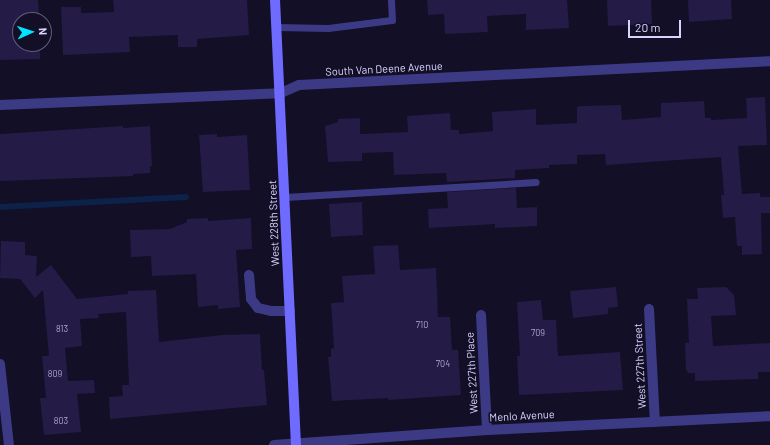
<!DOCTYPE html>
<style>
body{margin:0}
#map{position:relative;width:770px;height:445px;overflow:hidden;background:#130f26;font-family:Barlow,sans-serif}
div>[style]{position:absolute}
.stream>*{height:5.5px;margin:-2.75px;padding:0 2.75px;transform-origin:2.75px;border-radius:2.75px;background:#0c2248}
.building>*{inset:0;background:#241b47}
.lane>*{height:7px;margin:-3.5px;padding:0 3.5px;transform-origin:3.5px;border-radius:3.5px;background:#3d3a85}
.street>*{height:10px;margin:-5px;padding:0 5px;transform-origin:5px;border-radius:5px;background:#3d3a85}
.secondary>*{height:10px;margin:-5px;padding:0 5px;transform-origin:5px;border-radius:5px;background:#6f6bff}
span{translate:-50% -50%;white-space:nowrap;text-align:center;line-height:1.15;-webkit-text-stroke:3.5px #130f26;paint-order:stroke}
.number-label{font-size:9px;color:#aca6d1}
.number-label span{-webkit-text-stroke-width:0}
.street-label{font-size:11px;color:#d9d4ff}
.north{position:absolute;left:12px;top:12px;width:40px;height:40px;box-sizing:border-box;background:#130f26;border:1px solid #625e7d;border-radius:50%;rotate:87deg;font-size:11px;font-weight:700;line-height:16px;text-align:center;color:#d9d4ff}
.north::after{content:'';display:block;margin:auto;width:14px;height:18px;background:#00e5ff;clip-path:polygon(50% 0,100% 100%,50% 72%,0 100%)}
.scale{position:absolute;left:628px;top:20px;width:53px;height:18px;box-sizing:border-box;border:2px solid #d9d4ff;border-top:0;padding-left:5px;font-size:12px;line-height:14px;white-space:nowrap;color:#d9d4ff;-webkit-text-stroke:3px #130f26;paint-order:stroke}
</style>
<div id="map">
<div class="stream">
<div style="left:0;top:207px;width:186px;rotate:-3.1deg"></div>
</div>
<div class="building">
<div style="clip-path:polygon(0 0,38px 0,39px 14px,34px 14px,35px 20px,20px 20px,20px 44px,40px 44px,40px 59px,0 60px)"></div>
<div style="clip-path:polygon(113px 0,247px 0,249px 35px,197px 39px,197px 47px,178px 47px,178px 35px,129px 37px,130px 52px,63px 55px,61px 7px,81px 7px,81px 13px,114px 12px)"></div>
<div style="clip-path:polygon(427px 0,567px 0,569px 28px,526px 30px,526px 14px,487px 16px,488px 32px,445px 34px,444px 14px,428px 15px)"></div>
<div style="clip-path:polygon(607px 0,651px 0,652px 24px,608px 26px)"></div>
<div style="clip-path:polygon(688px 0,731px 0,732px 19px,689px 22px)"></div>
<div style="clip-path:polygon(765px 97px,767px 145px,738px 146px,742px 194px,760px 193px,760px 197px,770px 197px,770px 213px,761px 213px,762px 254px,742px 255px,742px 246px,737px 246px,735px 217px,723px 218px,721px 195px,724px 195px,721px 157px,606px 165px,605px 154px,577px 155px,577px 164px,549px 165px,549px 168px,515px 170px,515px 178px,447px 182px,446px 173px,394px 175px,393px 152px,362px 153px,362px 161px,328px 162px,325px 126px,338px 122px,338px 119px,360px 118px,360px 134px,408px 132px,407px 116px,450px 113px,451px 130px,459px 130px,459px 134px,493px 131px,492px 112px,536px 109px,536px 125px,577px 123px,577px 107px,581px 106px,621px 105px,622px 120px,661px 117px,661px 103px,704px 101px,705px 118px,711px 118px,711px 120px,747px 118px,746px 98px)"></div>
<div style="clip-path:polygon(123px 126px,123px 128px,150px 126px,152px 166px,150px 166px,150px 173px,133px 174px,133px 176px,0 181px,0 134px)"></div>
<div style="clip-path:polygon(217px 134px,217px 137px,247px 135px,250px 190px,203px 192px,199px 135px)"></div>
<div style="clip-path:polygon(516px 188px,517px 208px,537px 207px,537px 226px,495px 228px,495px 224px,429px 228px,428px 209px,448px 208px,447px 192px)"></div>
<div style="clip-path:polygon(362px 202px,363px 235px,331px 237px,329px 204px)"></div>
<div style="clip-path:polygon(208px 218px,208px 221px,251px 218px,252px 249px,236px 250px,240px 307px,218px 309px,218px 305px,198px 307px,196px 274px,152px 276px,151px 256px,131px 257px,130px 230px,170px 229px,187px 222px,187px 219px)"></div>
<div style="clip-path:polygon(1px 241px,25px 242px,25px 255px,37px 256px,36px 277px,51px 265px,77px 299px,128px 294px,128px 291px,156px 290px,159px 342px,222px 335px,260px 334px,262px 370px,264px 370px,267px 405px,110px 419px,109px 397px,123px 396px,122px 385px,129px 385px,126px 312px,98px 314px,99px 318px,80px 319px,82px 346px,65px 348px,68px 381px,94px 380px,95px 393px,77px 394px,81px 432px,44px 435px,40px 398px,46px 398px,42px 356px,49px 356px,43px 290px,35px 298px,20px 279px,0 278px)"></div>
<div style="clip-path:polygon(398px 245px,400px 270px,436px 268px,438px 317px,450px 317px,452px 350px,458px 350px,461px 395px,388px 400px,388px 398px,332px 401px,328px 357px,331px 357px,331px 349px,334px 348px,331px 303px,344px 302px,342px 276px,375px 274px,373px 246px)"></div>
<div style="clip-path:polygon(616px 287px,618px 307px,608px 308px,608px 314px,573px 318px,570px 291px)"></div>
<div style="clip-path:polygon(726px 287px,734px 295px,736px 315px,711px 316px,713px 346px,770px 343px,770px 372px,758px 372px,758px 379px,695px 381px,695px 373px,688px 373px,686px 369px,685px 343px,689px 343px,687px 299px,698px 299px,697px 288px)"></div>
<div style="clip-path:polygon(541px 300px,543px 320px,556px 320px,558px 356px,620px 352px,623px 390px,519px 395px,517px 356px,520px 356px,517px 302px)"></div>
</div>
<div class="lane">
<div style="left:277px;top:27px;width:51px;rotate:1.1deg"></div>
<div style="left:328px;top:28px;width:64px;rotate:-7.1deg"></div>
<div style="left:392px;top:20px;width:20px;rotate:-93deg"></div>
<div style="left:285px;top:197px;width:251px;rotate:-3.4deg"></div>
</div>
<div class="street">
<div style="left:0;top:105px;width:281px;rotate:-2.4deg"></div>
<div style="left:281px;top:93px;width:20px;rotate:-24deg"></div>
<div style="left:299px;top:85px;width:472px;rotate:-2.9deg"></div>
<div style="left:249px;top:275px;width:24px;rotate:85deg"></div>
<div style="left:251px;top:299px;width:11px;rotate:52deg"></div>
<div style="left:258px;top:308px;width:13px;rotate:13deg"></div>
<div style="left:271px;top:311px;width:19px"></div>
<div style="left:649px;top:309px;width:113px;rotate:87deg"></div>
<div style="left:481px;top:315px;width:115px;rotate:87deg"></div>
<div style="left:0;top:364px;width:81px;rotate:83.7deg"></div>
<div style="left:274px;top:445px;width:214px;rotate:-4deg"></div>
<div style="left:487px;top:430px;width:283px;rotate:-2.8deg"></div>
</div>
<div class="secondary">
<div style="left:275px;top:0;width:445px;rotate:87.3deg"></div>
</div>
<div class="number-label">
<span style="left:422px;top:325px">710</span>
<span style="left:62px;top:329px">813</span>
<span style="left:538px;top:333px">709</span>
<span style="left:443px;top:364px">704</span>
<span style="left:55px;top:374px">809</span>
<span style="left:61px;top:421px">803</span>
</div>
<div class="street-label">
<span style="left:384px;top:69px;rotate:-3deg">South Van Deene Avenue</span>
<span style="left:274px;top:223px;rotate:-92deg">West 228th Street</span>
<span style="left:640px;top:366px;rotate:-93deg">West 227th Street</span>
<span style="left:472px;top:373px;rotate:-93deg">West 227th Place</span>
<span style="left:522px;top:416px;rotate:-3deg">Menlo Avenue</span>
</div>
<div class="north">N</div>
<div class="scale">20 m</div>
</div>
